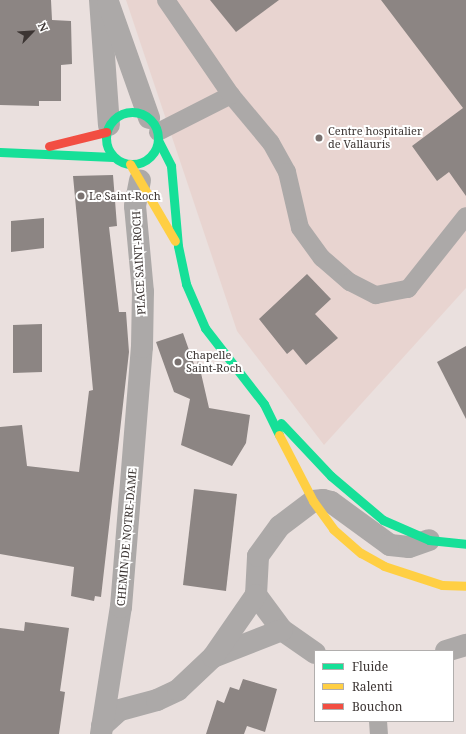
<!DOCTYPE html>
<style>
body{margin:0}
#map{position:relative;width:466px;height:734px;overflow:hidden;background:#eae0de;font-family:"Noto Serif",serif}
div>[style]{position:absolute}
.built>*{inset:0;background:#e8d4d0}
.building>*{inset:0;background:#8c8583}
.lane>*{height:18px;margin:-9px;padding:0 9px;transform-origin:9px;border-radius:9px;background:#aca9a8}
.street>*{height:22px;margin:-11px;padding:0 11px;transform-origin:11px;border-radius:11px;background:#aca9a8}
.fast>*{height:9px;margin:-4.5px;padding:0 4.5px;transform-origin:4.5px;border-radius:4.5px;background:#16e098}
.fast>.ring{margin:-4.5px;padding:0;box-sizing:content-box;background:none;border:9px solid #16e098;border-radius:50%}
.slow>*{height:9px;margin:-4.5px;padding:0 4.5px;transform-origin:4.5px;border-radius:4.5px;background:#ffcf43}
.jam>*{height:9px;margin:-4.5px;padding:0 4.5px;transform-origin:4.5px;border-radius:4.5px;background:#f24e42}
.dots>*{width:11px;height:11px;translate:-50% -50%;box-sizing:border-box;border:2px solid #fff;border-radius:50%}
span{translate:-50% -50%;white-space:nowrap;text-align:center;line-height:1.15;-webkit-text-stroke:4px #fff;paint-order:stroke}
.poi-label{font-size:11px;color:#3c3533}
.left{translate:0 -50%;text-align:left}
.street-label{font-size:11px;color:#3c3533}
.legend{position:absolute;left:314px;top:650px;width:140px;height:72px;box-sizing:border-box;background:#fff;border:1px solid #b1aead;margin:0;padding:5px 7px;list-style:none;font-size:12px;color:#3c3533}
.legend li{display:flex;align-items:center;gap:8px;height:20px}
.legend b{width:20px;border:1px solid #b1aead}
.north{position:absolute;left:12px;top:12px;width:40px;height:40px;-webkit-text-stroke:3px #fff;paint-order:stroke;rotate:65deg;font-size:11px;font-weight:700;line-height:16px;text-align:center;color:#3c3533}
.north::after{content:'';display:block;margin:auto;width:14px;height:18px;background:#3c3533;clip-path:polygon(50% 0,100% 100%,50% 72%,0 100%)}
</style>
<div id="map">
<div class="built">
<div style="clip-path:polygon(126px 0,466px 0,466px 288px,324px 445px,237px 331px)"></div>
</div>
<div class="building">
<div style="clip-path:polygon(0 0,51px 0,52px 20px,71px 21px,72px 64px,61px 65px,61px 101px,39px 101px,39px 106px,0 105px)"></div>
<div style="clip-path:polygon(210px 0,279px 0,236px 32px)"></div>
<div style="clip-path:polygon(381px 0,466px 0,466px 196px,449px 172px,437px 181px,412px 146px,463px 108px)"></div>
<div style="clip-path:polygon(113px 175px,117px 226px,109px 227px,119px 312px,126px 312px,129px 352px,101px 597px,95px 596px,94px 601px,71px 596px,74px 567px,0 554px,0 427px,22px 425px,27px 466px,79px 472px,89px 391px,93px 390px,73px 176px)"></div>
<div style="clip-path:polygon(44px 218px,44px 248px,11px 252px,11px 221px)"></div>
<div style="clip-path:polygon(307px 274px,331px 299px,315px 314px,338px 338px,306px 365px,293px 349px,287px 354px,259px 319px)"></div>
<div style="clip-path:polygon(42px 324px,42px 372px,13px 373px,13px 325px)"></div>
<div style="clip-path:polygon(183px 333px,196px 370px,198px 360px,209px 408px,250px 415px,246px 443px,232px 466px,181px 445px,190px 399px,174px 392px,156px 342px)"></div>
<div style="clip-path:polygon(466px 346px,466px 419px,437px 362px)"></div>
<div style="clip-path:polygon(194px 489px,237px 494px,226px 591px,183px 585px)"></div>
<div style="clip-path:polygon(25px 622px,69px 628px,60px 691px,65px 692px,59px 734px,0 734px,0 628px,24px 631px)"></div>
<div style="clip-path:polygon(243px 679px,277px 689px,265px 732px,247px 726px,244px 734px,206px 734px,217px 700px,224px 703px,230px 687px,239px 690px)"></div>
</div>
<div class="lane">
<div style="left:231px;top:95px;width:62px;rotate:50.2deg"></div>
<div style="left:271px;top:143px;width:33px;rotate:61deg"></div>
<div style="left:287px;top:172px;width:57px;rotate:76.9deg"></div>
<div style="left:300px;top:228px;width:37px;rotate:54deg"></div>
<div style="left:322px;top:258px;width:37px;rotate:41deg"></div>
<div style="left:350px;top:282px;width:29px;rotate:27deg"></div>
<div style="left:376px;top:295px;width:33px;rotate:-11deg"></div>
<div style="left:408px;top:289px;width:93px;rotate:-51.5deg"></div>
<div style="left:158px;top:132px;width:82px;rotate:-26.9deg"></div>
<div style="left:231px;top:95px;width:115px;rotate:-124.4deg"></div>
<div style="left:378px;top:721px;width:13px;rotate:86deg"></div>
</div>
<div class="street">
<div style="left:100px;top:0;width:125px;rotate:85.9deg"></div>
<div style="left:108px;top:2px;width:123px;rotate:70.5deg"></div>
<div style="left:446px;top:651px;width:21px;rotate:-17deg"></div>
<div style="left:315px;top:653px;width:40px;rotate:-145.1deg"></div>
<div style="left:282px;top:630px;width:44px;rotate:-126.6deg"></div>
<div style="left:256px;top:595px;width:39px;rotate:-87deg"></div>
<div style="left:258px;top:556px;width:37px;rotate:-54deg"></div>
<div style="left:280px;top:526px;width:41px;rotate:-37.1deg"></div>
<div style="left:313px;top:501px;width:10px;rotate:-6deg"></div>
<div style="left:323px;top:500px;width:8px;rotate:14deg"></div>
<div style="left:331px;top:502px;width:73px;rotate:36.1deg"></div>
<div style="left:390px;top:545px;width:19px;rotate:6deg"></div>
<div style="left:409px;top:547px;width:21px;rotate:-19deg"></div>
<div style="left:213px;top:657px;width:74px;rotate:-21.4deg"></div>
<div style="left:102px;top:726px;width:24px;rotate:-42deg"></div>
<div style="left:120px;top:710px;width:38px;rotate:-15deg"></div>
<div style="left:157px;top:700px;width:23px;rotate:-25deg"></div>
<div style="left:178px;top:690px;width:48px;rotate:-43.3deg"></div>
<div style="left:213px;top:657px;width:75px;rotate:-55.3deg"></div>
<div style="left:101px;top:734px;width:129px;rotate:-81.1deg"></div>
<div style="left:121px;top:607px;width:261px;rotate:-85.4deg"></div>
<div style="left:142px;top:347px;width:55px;rotate:-89deg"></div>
<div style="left:143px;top:292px;width:86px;rotate:-95.3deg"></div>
<div style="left:135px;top:206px;width:26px;rotate:-79deg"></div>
</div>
<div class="fast">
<div class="ring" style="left:106px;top:112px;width:43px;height:43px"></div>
<div style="left:158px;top:140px;width:29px;rotate:63deg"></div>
<div style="left:171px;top:166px;width:80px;rotate:85deg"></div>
<div style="left:178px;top:246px;width:39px;rotate:78deg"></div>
<div style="left:186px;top:284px;width:48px;rotate:66.6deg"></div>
<div style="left:205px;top:328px;width:96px;rotate:52.2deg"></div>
<div style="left:264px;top:404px;width:34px;rotate:64deg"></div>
<div style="left:0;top:152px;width:113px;rotate:2.5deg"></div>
<div style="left:281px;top:423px;width:73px;rotate:46.7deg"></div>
<div style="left:331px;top:476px;width:68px;rotate:40.2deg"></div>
<div style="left:383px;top:520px;width:50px;rotate:23.5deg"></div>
<div style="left:429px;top:540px;width:37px;rotate:6deg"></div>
</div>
<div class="slow">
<div style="left:130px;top:164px;width:89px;rotate:59.7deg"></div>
<div style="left:279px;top:435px;width:74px;rotate:62.7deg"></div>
<div style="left:313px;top:501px;width:34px;rotate:54deg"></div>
<div style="left:333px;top:529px;width:37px;rotate:41deg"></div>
<div style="left:361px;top:553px;width:26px;rotate:29deg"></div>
<div style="left:384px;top:566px;width:61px;rotate:18.1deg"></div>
<div style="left:442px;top:585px;width:24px;rotate:2deg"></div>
</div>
<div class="jam">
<div style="left:49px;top:146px;width:59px;rotate:-13.8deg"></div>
</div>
<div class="dots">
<div style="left:319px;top:138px;background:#79716f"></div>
<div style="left:81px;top:196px;background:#79716f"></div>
<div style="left:178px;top:362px;background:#79716f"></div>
</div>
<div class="poi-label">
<span class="left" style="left:328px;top:138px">Centre hospitalier<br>de Vallauris</span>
<span class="left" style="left:89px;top:196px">Le Saint-Roch</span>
<span class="left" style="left:186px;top:362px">Chapelle<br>Saint-Roch</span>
</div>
<div class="street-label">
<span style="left:139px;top:263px;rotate:-93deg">PLACE SAINT-ROCH</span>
<span style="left:127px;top:537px;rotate:-85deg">CHEMIN DE NOTRE-DAME</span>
</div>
<ul class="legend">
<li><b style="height:5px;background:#16e098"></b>Fluide</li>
<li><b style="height:5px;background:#ffcf43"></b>Ralenti</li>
<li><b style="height:5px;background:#f24e42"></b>Bouchon</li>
</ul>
<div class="north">N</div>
</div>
